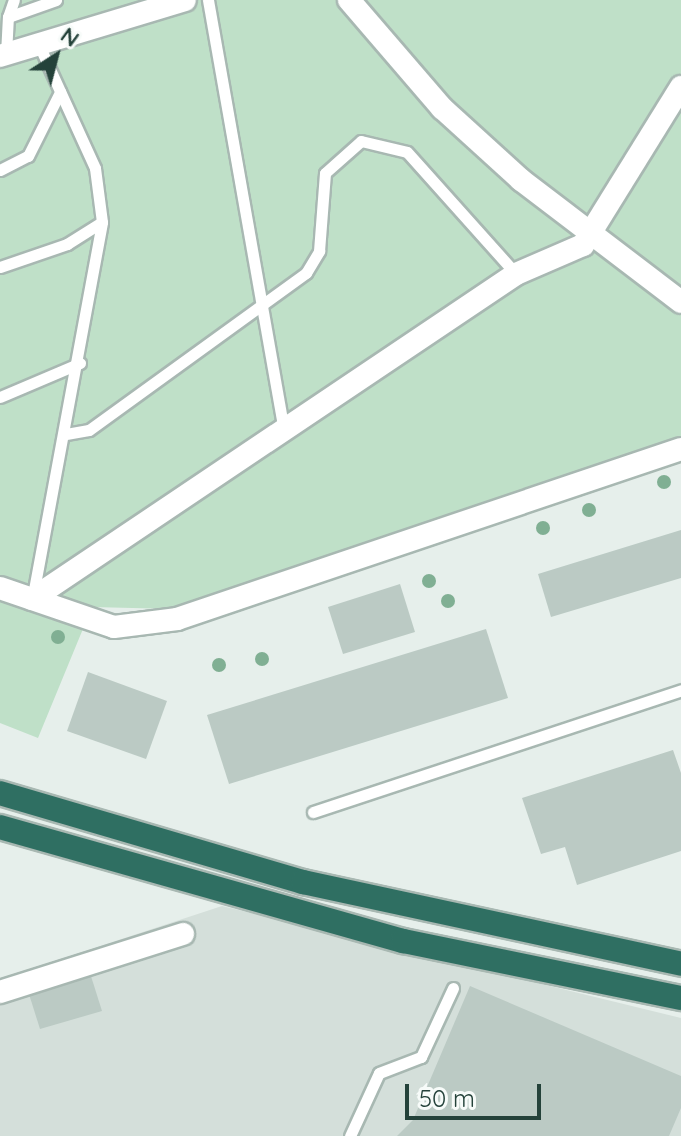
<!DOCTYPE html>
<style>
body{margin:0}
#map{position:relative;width:681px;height:1136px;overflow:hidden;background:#e6efeb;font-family:Quicksand,sans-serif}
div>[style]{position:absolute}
.built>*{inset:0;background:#d4dfda}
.green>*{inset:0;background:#bfe0c8}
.building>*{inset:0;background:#bbcac4}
.roads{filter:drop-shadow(2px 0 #a8b8b2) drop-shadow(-2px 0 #a8b8b2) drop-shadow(0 2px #a8b8b2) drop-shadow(0 -2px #a8b8b2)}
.lane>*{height:11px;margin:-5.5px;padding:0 5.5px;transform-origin:5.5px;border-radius:5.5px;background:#fff}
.street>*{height:22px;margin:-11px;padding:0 11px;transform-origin:11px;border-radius:11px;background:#fff}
.highway>*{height:24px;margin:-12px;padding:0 12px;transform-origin:12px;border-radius:12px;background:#2f6f62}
.trees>*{width:14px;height:14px;margin:-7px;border-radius:50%;background:#80af93}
span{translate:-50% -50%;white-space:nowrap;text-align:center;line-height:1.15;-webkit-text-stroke:8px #f7fbf9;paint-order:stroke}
.north{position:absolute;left:16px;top:16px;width:80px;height:80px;-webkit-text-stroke:6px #f7fbf9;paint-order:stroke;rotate:36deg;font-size:22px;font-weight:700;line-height:32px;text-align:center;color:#24423a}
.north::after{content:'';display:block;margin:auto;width:28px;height:36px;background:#24423a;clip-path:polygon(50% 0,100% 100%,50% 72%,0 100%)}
.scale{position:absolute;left:405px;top:1084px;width:136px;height:36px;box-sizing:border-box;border:4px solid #24423a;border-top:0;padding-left:10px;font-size:24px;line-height:28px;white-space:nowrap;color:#24423a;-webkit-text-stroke:6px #f7fbf9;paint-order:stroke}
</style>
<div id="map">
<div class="built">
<div style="clip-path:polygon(222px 906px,681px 1018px,681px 1136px,0 1136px,0 979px)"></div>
</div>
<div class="green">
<div style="clip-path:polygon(0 0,681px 0,681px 439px,173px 609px,92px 607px,38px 738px,0 723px)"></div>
</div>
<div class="building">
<div style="clip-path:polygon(681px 530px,681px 578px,551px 617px,538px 574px)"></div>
<div style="clip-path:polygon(400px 584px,415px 632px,343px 654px,328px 607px)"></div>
<div style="clip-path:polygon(486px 629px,508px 698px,229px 784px,207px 715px)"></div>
<div style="clip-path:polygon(88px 672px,167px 701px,146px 759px,67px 731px)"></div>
<div style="clip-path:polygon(673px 750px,681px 773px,681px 851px,577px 885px,565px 847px,541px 854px,522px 798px)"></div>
<div style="clip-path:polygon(90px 973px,102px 1011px,40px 1029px,28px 991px)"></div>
<div style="clip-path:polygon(470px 986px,681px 1076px,681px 1108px,669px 1136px,397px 1136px,413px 1120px)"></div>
</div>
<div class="roads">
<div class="lane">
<div style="left:208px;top:0;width:438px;rotate:80deg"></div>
<div style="left:8px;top:17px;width:18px;rotate:-71deg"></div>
<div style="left:6px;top:54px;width:37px;rotate:-87deg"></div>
<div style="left:8px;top:17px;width:51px;rotate:-19.5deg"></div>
<div style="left:0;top:170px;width:31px;rotate:-27deg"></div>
<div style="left:28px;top:156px;width:72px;rotate:-63.4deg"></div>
<div style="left:0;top:267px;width:71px;rotate:-18.9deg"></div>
<div style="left:67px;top:244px;width:41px;rotate:-32.2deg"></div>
<div style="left:0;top:397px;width:87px;rotate:-23deg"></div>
<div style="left:66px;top:434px;width:23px;rotate:-10deg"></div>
<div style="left:89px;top:430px;width:268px;rotate:-35.9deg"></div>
<div style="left:306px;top:273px;width:26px;rotate:-59deg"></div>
<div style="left:319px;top:251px;width:78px;rotate:-85.6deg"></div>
<div style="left:325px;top:173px;width:48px;rotate:-41.6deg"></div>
<div style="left:361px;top:141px;width:47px;rotate:13.4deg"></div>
<div style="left:407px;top:152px;width:164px;rotate:48.2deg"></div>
<div style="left:33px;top:595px;width:379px;rotate:-79.5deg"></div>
<div style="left:102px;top:222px;width:54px;rotate:-97.4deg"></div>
<div style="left:95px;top:168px;width:137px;rotate:-114.5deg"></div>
<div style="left:313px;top:812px;width:388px;rotate:-18.3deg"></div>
<div style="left:350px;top:1136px;width:69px;rotate:-65.3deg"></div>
<div style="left:379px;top:1073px;width:45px;rotate:-20.9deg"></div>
<div style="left:421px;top:1057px;width:76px;rotate:-65.1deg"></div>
</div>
<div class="street">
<div style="left:349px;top:0;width:143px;rotate:49.3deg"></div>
<div style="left:442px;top:108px;width:107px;rotate:42.3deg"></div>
<div style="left:521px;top:180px;width:201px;rotate:37.3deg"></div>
<div style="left:0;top:56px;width:193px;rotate:-16.8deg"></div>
<div style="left:0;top:588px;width:120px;rotate:18.9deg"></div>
<div style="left:114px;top:627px;width:64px;rotate:-7.2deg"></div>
<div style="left:177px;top:619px;width:532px;rotate:-18.64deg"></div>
<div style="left:32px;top:599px;width:583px;rotate:-33.88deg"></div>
<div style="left:516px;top:274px;width:73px;rotate:-23.4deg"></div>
<div style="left:583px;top:245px;width:186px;rotate:-58.2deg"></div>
<div style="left:0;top:992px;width:192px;rotate:-17.6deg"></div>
</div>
<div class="highway">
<div style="left:0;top:793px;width:316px;rotate:16.4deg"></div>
<div style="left:303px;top:882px;width:387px;rotate:12.2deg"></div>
<div style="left:0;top:827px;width:419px;rotate:15.8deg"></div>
<div style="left:403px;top:941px;width:284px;rotate:11.6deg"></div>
</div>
</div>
<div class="trees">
<div style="left:664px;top:482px"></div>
<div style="left:589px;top:510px"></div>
<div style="left:543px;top:528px"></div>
<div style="left:429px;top:581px"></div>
<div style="left:448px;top:601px"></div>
<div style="left:58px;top:637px"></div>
<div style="left:262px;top:659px"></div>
<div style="left:219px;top:665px"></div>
</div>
<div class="north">N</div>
<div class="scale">50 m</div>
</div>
